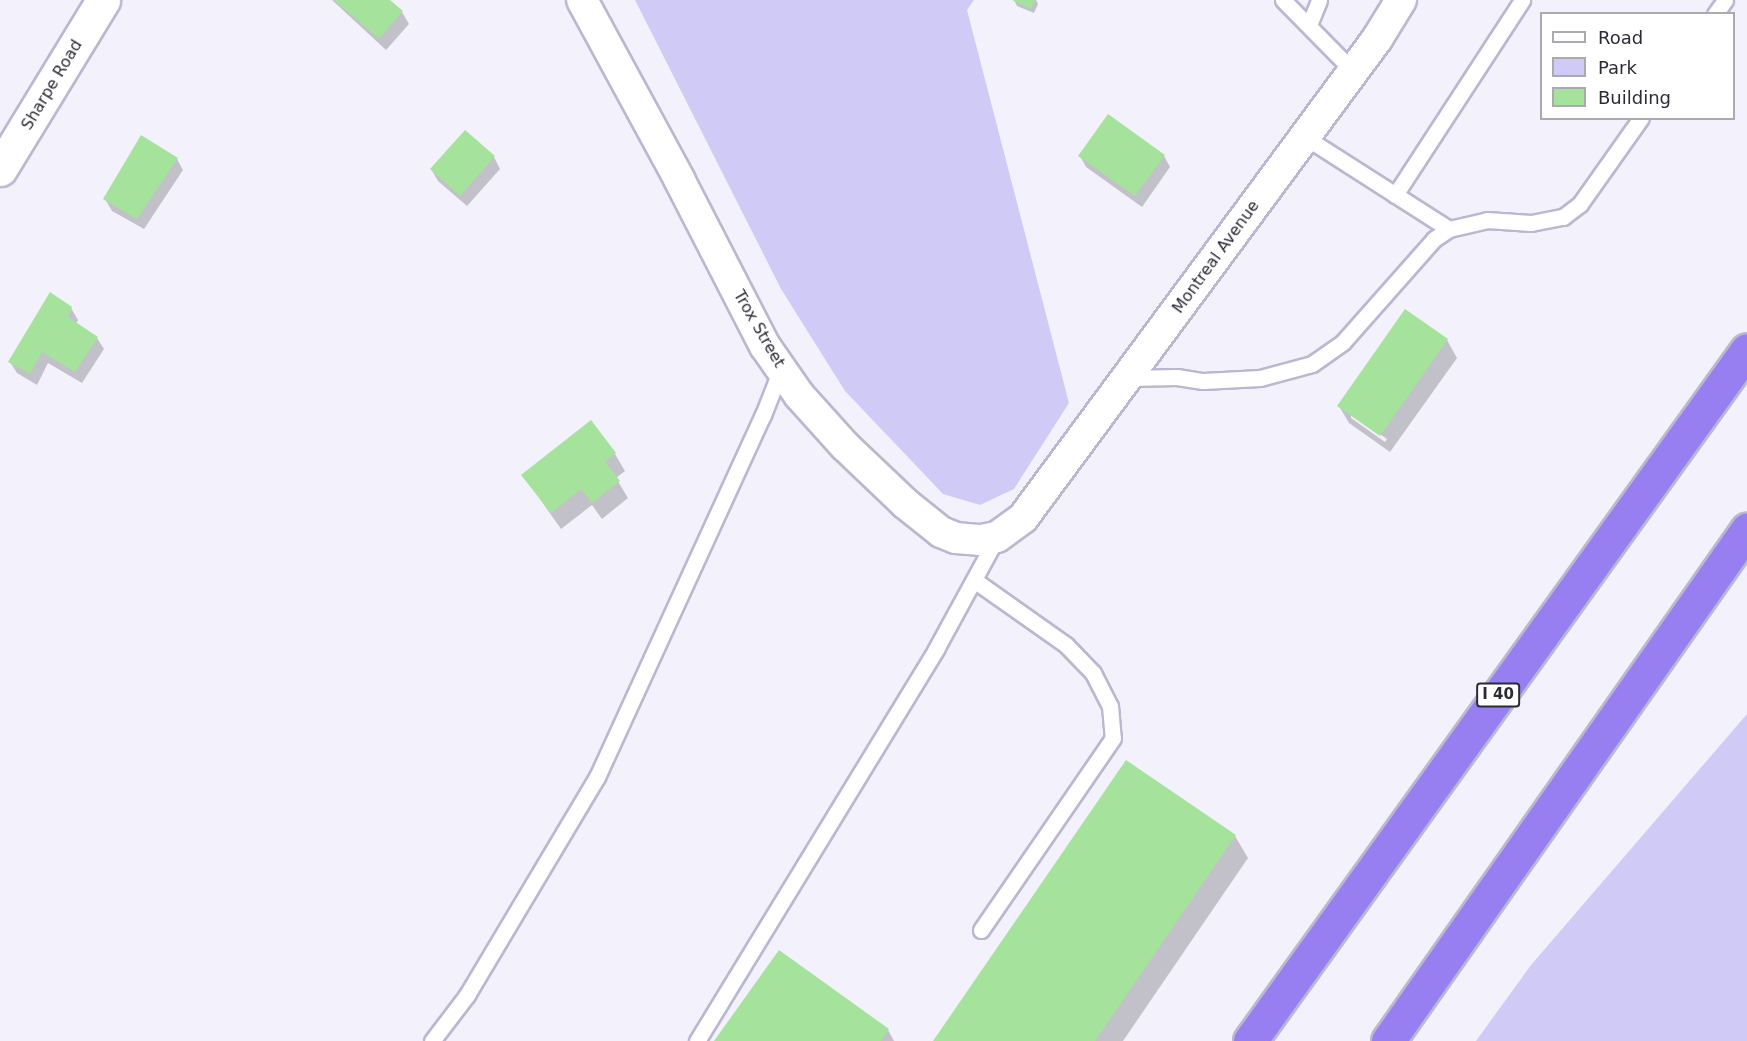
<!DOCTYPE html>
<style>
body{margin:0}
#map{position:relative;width:1747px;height:1041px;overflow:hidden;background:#f3f2fc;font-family:"DejaVu Sans",sans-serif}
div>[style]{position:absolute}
.green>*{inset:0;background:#d0cbf6}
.shadow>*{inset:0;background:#0003}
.building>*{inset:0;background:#a5e29b}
.roads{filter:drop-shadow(2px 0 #bab8d0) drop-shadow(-2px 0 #bab8d0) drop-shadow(0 2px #bab8d0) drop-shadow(0 -2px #bab8d0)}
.lane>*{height:15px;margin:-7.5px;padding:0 7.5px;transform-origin:7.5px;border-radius:7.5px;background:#fff}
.street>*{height:30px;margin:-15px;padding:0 15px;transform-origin:15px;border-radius:15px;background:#fff}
.secondary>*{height:33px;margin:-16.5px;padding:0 16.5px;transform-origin:16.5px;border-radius:16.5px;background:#fff}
.highway>*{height:33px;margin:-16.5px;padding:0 16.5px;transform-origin:16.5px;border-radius:16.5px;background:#977ff2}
span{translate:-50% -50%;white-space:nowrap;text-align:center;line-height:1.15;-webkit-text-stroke:4.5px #fff;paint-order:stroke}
.shield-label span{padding:2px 4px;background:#fff;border:2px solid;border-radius:4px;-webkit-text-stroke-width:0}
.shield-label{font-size:15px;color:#2c2b35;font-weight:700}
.street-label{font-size:16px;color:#2c2b35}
.legend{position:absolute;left:1540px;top:12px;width:195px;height:108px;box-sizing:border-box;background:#fff;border:2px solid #abaaae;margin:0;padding:8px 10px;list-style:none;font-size:18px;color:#2c2b35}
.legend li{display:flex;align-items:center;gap:12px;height:30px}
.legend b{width:30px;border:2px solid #abaaae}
</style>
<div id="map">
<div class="green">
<div style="clip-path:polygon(635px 0,974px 0,967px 10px,1069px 403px,1014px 489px,980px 505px,943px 494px,845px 391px,781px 289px)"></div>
<div style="clip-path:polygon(1747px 714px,1747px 1041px,1476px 1041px,1531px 965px)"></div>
</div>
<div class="shadow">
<div style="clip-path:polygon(332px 0,388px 0,402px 12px,409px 24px,386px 50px)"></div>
<div style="clip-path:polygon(1014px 0,1036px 0,1038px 4px,1034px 13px,1017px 6px)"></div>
<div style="clip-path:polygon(1080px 156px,1164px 156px,1170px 167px,1142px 207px,1086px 167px)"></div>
<div style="clip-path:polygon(494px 157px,500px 169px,467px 206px,438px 181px,431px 169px)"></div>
<div style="clip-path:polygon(177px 159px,183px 170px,144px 229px,112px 211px,105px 199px)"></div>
<div style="clip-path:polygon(71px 308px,78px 320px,76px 324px,97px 338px,104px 349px,82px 383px,48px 363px,37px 385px,17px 373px,10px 362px)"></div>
<div style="clip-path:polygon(evenodd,1447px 340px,1457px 358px,1390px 452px,1349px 423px,1339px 406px,1447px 340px,1351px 414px,1387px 439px,1385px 442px,1351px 418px,1351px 414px)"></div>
<div style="clip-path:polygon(615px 454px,625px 471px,616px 478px,628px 498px,602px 519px,592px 505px,561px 529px,523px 475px)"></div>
<div style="clip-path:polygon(1127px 762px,1235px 836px,1248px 858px,1123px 1041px,934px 1041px)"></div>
<div style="clip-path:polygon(780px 952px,888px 1030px,894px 1041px,716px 1041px)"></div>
</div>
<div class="building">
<div style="clip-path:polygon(334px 0,390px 0,403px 11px,379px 39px)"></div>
<div style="clip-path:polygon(1012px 0,1035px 0,1031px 9px)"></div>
<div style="clip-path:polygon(1108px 114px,1165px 155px,1135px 196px,1078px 156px)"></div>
<div style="clip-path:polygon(465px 130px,495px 156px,460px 196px,430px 169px)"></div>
<div style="clip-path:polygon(141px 135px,178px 158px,137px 219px,103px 199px)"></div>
<div style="clip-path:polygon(50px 292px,72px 307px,68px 317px,98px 337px,75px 372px,42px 352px,30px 374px,8px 362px)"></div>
<div style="clip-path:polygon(1405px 309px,1448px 339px,1380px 436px,1337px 406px)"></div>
<div style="clip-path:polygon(591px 420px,616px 453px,605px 462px,620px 481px,592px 503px,581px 489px,551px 513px,521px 475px)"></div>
<div style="clip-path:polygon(1126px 760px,1236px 835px,1095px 1041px,933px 1041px)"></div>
<div style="clip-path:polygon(779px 950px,889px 1029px,881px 1041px,714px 1041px)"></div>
</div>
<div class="roads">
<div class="lane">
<div style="left:1283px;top:0;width:100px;rotate:45.4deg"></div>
<div style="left:1715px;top:14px;width:17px;rotate:-54deg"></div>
<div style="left:1309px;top:25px;width:27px;rotate:-68deg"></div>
<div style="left:1305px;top:137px;width:171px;rotate:32.6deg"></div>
<div style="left:1395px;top:195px;width:233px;rotate:-56.9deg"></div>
<div style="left:1127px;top:378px;width:50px;rotate:-1.1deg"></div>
<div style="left:1177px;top:377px;width:26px;rotate:9deg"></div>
<div style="left:1203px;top:381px;width:57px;rotate:-3deg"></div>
<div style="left:1260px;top:378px;width:54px;rotate:-15.1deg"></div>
<div style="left:1312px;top:364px;width:38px;rotate:-35deg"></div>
<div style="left:1343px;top:342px;width:137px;rotate:-48.5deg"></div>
<div style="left:1434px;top:239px;width:18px;rotate:-34deg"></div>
<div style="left:1449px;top:229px;width:39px;rotate:-13deg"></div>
<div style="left:1487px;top:220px;width:44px;rotate:3.9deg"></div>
<div style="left:1531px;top:223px;width:33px;rotate:-11deg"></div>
<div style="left:1563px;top:217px;width:21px;rotate:-37deg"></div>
<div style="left:1580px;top:204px;width:105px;rotate:-54.7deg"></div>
<div style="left:974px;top:580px;width:113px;rotate:35.2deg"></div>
<div style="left:1066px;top:645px;width:39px;rotate:46deg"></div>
<div style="left:1093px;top:673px;width:37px;rotate:63deg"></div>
<div style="left:1110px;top:706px;width:32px;rotate:85deg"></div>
<div style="left:1113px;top:738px;width:233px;rotate:124.5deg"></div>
<div style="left:432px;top:1041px;width:58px;rotate:-52.7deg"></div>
<div style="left:467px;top:995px;width:254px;rotate:-59.2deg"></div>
<div style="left:597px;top:777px;width:398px;rotate:-65.4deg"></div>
<div style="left:763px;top:415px;width:49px;rotate:-68.6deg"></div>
<div style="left:697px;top:1041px;width:459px;rotate:-58.6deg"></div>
<div style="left:936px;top:649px;width:128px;rotate:-61.4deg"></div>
</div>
<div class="street">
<div style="left:582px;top:0;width:204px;rotate:61.5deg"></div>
<div style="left:679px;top:179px;width:188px;rotate:62.8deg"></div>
<div style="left:765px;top:346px;width:60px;rotate:55.2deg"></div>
<div style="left:799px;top:395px;width:69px;rotate:48deg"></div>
<div style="left:845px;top:446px;width:84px;rotate:43.6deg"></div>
<div style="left:906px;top:504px;width:45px;rotate:38.7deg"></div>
<div style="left:941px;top:532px;width:16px;rotate:22deg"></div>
<div style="left:956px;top:538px;width:25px;rotate:5deg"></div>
<div style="left:981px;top:540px;width:16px;rotate:-11deg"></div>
<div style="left:997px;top:537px;width:32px;rotate:-36deg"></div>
<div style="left:1023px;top:518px;width:596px;rotate:-53.53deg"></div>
<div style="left:1377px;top:39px;width:46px;rotate:-58.4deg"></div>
</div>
<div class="secondary">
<div style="left:0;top:169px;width:198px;rotate:-58.6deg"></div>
</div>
<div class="highway">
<div style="left:1250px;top:1041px;width:851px;rotate:-54.27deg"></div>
<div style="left:1388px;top:1041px;width:625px;rotate:-54.91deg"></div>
</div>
</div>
<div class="shield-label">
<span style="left:1498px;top:695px">I 40</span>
</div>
<div class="street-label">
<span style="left:52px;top:85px;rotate:-59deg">Sharpe Road</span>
<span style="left:1216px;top:257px;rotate:-54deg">Montreal Avenue</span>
<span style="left:759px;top:329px;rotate:60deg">Trox Street</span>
</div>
<ul class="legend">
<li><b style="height:8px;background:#fff"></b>Road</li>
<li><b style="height:16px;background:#d0cbf6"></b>Park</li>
<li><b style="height:16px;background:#a5e29b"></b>Building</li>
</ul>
</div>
